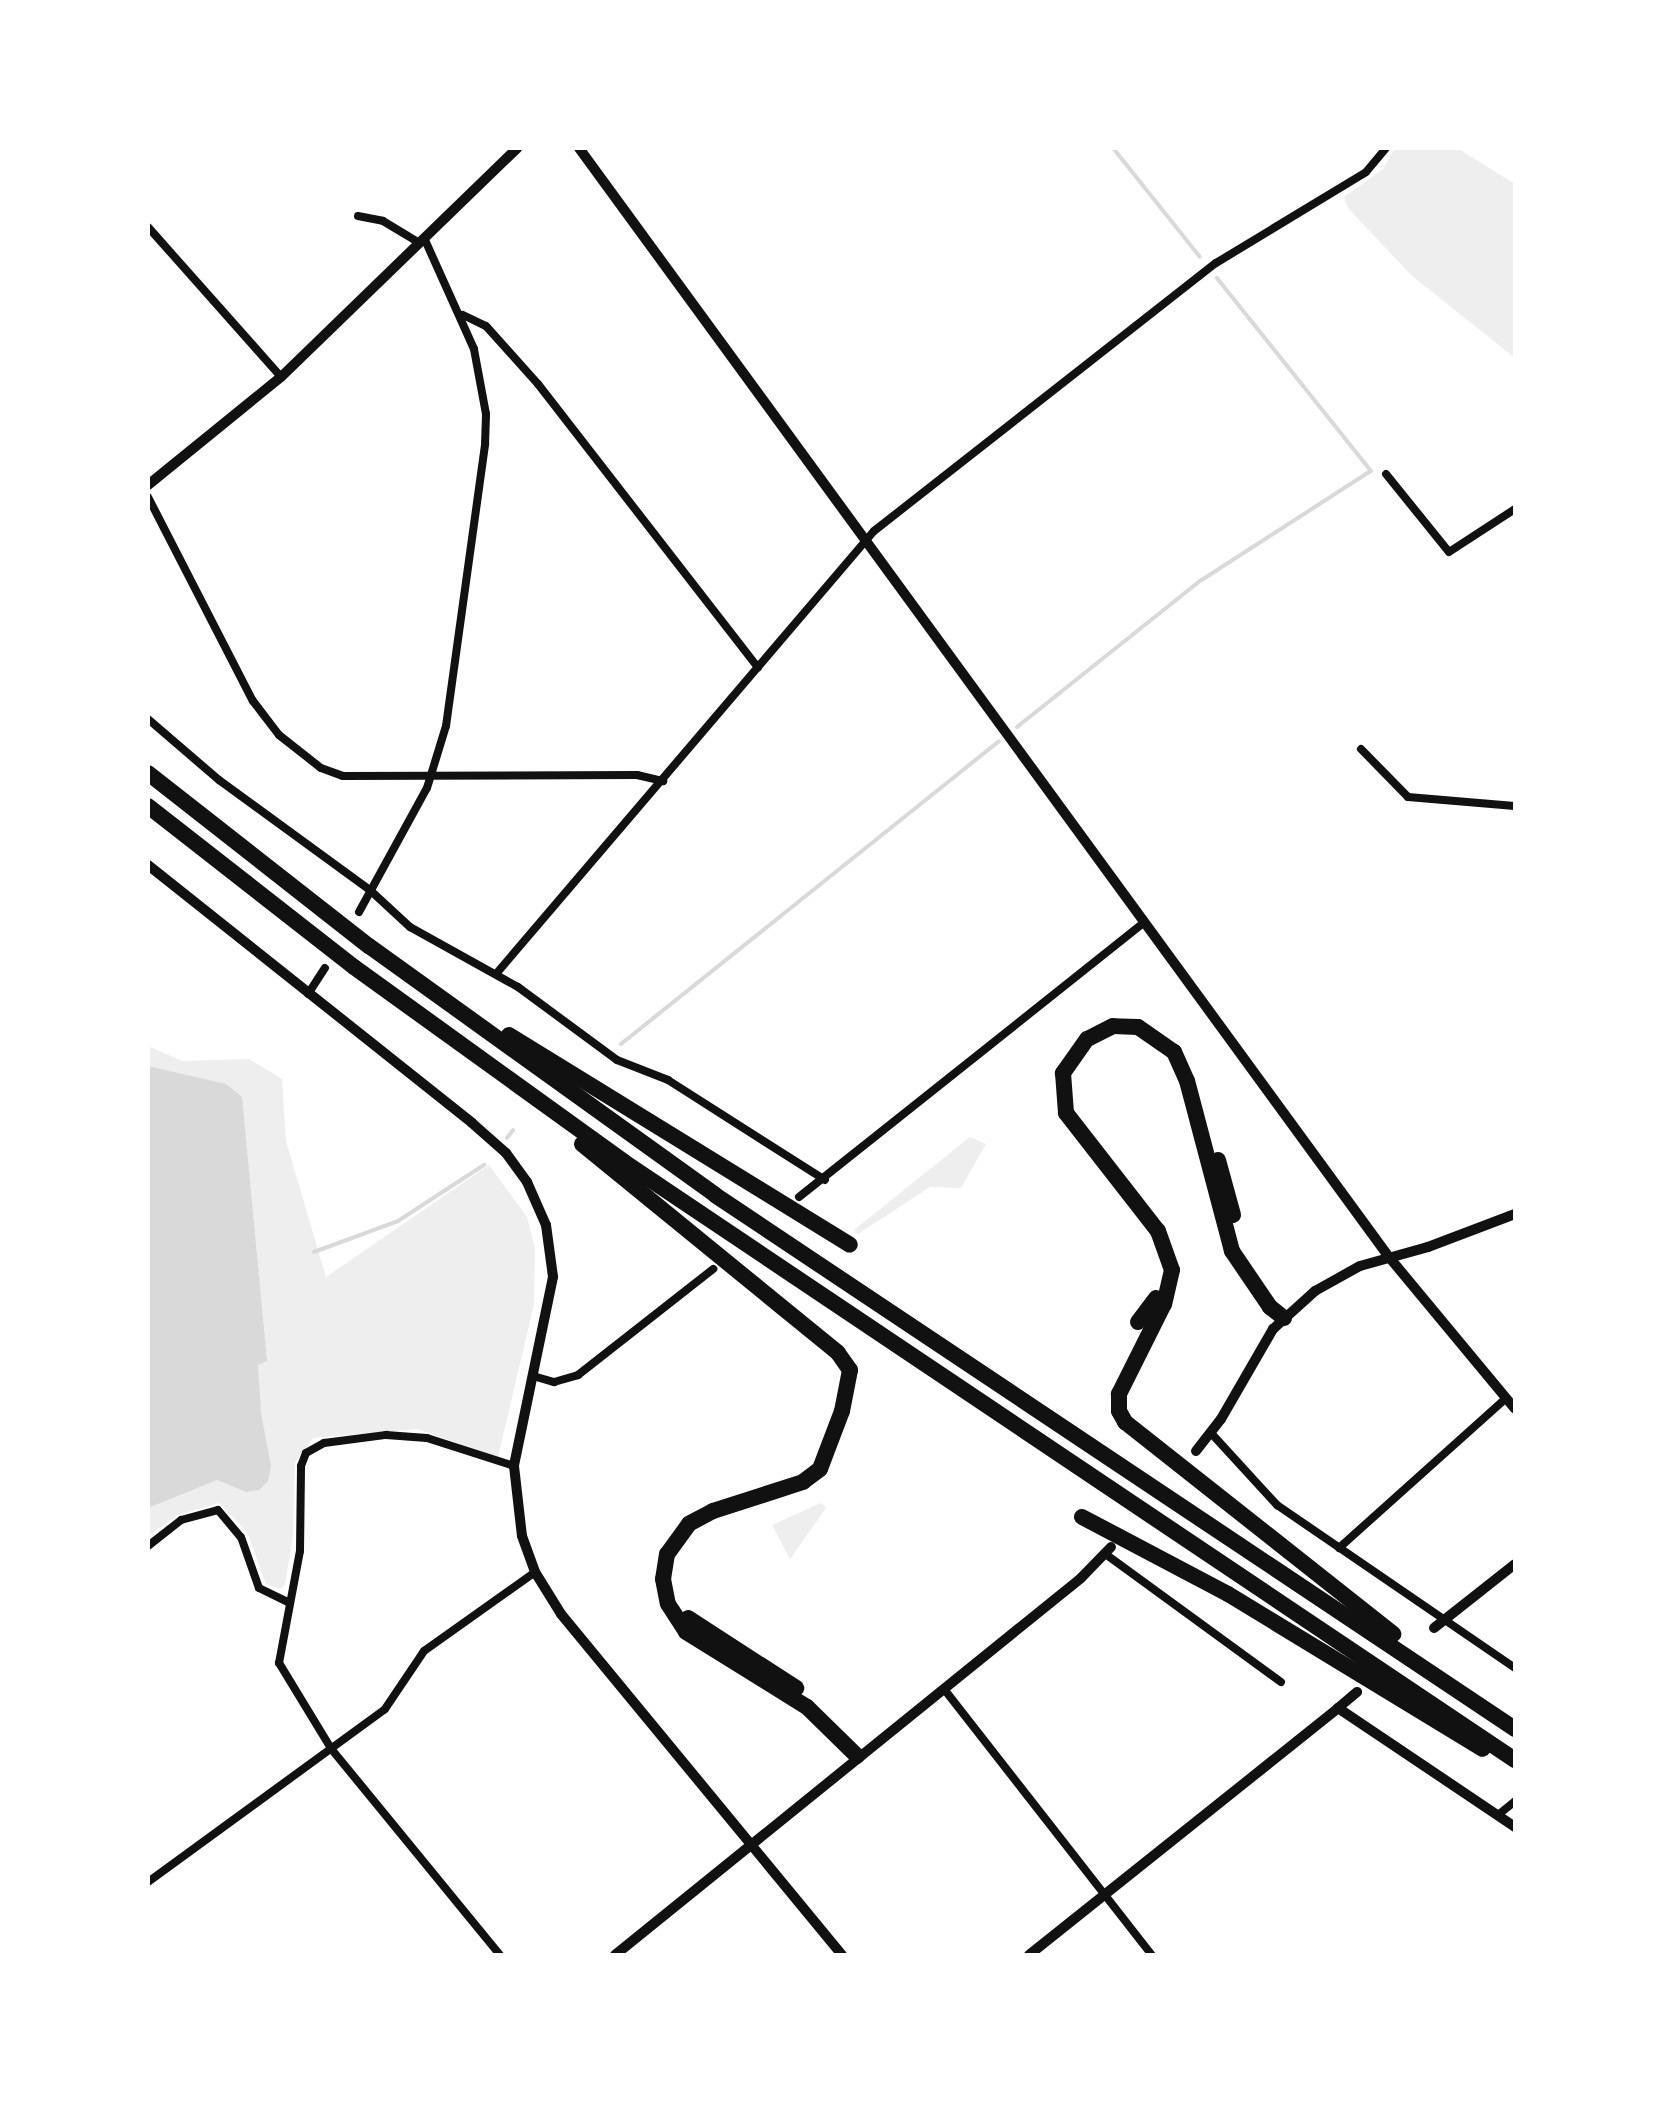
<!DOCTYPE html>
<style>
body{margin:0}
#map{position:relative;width:1663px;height:2103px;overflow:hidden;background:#fff;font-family:Literata,serif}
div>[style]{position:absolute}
.green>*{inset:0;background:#eee}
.water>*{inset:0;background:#d9d9d9}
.stream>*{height:4px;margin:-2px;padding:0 2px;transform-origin:2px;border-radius:2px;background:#d9d9d9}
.minor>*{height:8px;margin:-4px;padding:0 4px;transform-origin:4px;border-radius:4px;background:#111}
.tertiary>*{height:10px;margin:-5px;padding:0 5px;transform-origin:5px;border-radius:5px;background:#111}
.motorway>*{height:16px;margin:-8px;padding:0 8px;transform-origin:8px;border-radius:8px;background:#111}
span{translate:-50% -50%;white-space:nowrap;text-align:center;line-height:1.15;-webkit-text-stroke:8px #fff;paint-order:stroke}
.frame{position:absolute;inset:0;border:150px solid #fff;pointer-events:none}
</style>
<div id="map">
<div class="green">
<div style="clip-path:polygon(1395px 148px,1457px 148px,1515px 184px,1515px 358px,1411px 275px,1348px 208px,1344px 197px,1383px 169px)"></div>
<div style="clip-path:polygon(148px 1046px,182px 1061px,249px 1059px,282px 1079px,286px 1141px,326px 1277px,489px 1165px,527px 1217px,535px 1249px,534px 1304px,498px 1457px,417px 1429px,313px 1438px,295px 1462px,293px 1536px,285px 1585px,280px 1589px,266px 1584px,247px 1532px,219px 1503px,178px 1515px,148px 1536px)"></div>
<div style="clip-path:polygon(970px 1137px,986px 1144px,961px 1188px,930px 1187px,858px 1234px,854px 1230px)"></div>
<div style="clip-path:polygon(821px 1503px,826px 1508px,790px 1559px,772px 1525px)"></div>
</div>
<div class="water">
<div style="clip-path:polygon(148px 1066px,226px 1084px,242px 1097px,267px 1361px,258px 1365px,261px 1413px,271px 1466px,268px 1481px,259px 1490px,246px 1492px,217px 1480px,148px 1508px)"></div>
</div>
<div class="stream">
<div style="left:1113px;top:148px;width:139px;rotate:51.4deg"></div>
<div style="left:1017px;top:727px;width:234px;rotate:-38.6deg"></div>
<div style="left:1200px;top:581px;width:203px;rotate:-32.8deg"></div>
<div style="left:1371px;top:471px;width:247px;rotate:-128.6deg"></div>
<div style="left:621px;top:1044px;width:484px;rotate:-38.7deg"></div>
<div style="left:507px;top:1138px;width:10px;rotate:-53deg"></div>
<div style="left:314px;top:1252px;width:90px;rotate:-20.3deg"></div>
<div style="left:398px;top:1221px;width:103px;rotate:-33.1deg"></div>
</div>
<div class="minor">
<div style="left:358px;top:216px;width:25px;rotate:11deg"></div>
<div style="left:383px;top:221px;width:41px;rotate:31deg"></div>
<div style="left:148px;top:227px;width:200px;rotate:48.4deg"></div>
<div style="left:463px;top:315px;width:25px;rotate:26deg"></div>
<div style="left:486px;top:326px;width:78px;rotate:48.1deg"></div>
<div style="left:538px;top:384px;width:359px;rotate:52.2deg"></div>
<div style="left:1386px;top:474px;width:100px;rotate:51.1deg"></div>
<div style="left:1449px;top:552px;width:79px;rotate:-33.1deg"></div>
<div style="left:148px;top:497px;width:229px;rotate:62.8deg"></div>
<div style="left:253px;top:701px;width:43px;rotate:52.6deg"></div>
<div style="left:279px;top:735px;width:53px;rotate:38.2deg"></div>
<div style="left:321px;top:768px;width:23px;rotate:20deg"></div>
<div style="left:343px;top:776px;width:294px;rotate:-0.2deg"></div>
<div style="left:637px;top:775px;width:27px;rotate:13deg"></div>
<div style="left:148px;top:719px;width:94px;rotate:40.7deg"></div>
<div style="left:219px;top:780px;width:188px;rotate:36.1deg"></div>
<div style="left:371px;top:891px;width:53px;rotate:42.7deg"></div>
<div style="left:410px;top:927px;width:124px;rotate:29.1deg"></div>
<div style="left:518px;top:987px;width:123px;rotate:36.4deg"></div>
<div style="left:617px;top:1060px;width:55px;rotate:21.4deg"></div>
<div style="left:668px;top:1080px;width:186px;rotate:32.5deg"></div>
<div style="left:1361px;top:749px;width:67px;rotate:45.6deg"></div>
<div style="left:1408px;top:797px;width:107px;rotate:4.8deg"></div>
<div style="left:359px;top:912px;width:141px;rotate:-61.3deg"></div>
<div style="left:427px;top:788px;width:65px;rotate:-73deg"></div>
<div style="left:446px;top:726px;width:285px;rotate:-82.1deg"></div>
<div style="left:485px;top:444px;width:30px;rotate:-88deg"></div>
<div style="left:486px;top:414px;width:66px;rotate:-100.5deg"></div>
<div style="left:474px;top:349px;width:122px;rotate:-114.2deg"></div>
<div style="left:496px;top:974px;width:582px;rotate:-49.53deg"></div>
<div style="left:874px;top:531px;width:434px;rotate:-38.1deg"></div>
<div style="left:1216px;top:263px;width:175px;rotate:-31.2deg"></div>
<div style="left:1366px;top:172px;width:31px;rotate:-50deg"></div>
<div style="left:308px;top:994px;width:31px;rotate:-57deg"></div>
<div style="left:799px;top:1197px;width:441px;rotate:-38.5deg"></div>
<div style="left:533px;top:1376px;width:22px;rotate:16deg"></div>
<div style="left:554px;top:1382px;width:25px;rotate:-16deg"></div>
<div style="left:578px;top:1375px;width:172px;rotate:-38.1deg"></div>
<div style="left:1211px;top:1433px;width:98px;rotate:47.5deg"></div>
<div style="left:1277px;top:1505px;width:288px;rotate:34.4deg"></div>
<div style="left:148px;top:1546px;width:42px;rotate:-38.2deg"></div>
<div style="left:181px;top:1520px;width:38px;rotate:-15deg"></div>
<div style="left:218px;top:1510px;width:35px;rotate:50deg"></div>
<div style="left:241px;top:1537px;width:54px;rotate:70.6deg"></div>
<div style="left:259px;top:1588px;width:34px;rotate:26deg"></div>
<div style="left:1339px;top:1548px;width:224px;rotate:-41.9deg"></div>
<div style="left:1104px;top:1553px;width:219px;rotate:36.1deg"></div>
<div style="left:944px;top:1689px;width:338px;rotate:52deg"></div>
<div style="left:1498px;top:1815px;width:22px;rotate:-39deg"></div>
<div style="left:148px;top:1882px;width:293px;rotate:-36.1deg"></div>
<div style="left:385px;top:1709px;width:70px;rotate:-56.1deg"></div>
<div style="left:424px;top:1651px;width:136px;rotate:-35.4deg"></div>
<div style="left:500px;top:1955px;width:265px;rotate:-129.3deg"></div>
<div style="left:332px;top:1750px;width:102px;rotate:-121.3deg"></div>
<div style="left:279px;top:1663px;width:114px;rotate:-79.4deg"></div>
<div style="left:300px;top:1551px;width:85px;rotate:-89.3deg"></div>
<div style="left:301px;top:1466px;width:14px;rotate:-69deg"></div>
<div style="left:306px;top:1453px;width:21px;rotate:-29deg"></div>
<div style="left:324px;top:1443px;width:63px;rotate:-7.4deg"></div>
<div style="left:386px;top:1435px;width:41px;rotate:4.2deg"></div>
<div style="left:427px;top:1438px;width:91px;rotate:17.8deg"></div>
</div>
<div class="tertiary">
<div style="left:579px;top:148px;width:1373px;rotate:53.86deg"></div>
<div style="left:1389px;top:1257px;width:197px;rotate:50.3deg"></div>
<div style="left:148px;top:485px;width:171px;rotate:-39.1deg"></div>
<div style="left:281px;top:377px;width:329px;rotate:-44.1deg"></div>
<div style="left:148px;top:865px;width:414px;rotate:38.5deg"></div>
<div style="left:472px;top:1123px;width:45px;rotate:41.4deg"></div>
<div style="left:506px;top:1153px;width:36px;rotate:54deg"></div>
<div style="left:527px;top:1182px;width:47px;rotate:66.2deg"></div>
<div style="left:546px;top:1225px;width:52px;rotate:82.3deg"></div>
<div style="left:553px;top:1277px;width:193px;rotate:101.7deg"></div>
<div style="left:514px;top:1466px;width:70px;rotate:83.5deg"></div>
<div style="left:522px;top:1536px;width:38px;rotate:70deg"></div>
<div style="left:535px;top:1572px;width:49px;rotate:58.2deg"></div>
<div style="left:561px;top:1614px;width:442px;rotate:50.5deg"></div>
<div style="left:1196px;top:1451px;width:41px;rotate:-52deg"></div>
<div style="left:1221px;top:1419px;width:104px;rotate:-60deg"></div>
<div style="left:1273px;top:1329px;width:57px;rotate:-42.1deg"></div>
<div style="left:1315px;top:1291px;width:51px;rotate:-29.1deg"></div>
<div style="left:1360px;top:1266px;width:71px;rotate:-15.6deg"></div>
<div style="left:1428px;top:1247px;width:93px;rotate:-20.8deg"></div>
<div style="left:1434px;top:1628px;width:103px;rotate:-38.3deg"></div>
<div style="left:1338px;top:1708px;width:25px;rotate:-40deg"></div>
<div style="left:615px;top:1955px;width:599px;rotate:-38.97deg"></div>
<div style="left:1081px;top:1578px;width:43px;rotate:-45.9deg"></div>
<div style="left:1029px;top:1955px;width:396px;rotate:-38.6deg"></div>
<div style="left:1338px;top:1708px;width:213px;rotate:33.9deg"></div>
</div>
<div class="motorway">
<div style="left:148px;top:773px;width:281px;rotate:38.1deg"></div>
<div style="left:369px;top:946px;width:426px;rotate:35.7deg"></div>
<div style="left:715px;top:1195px;width:962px;rotate:33.72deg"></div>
<div style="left:148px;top:806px;width:261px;rotate:38deg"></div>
<div style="left:354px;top:967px;width:333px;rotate:35.8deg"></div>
<div style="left:624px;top:1162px;width:1073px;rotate:33.87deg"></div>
<div style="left:509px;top:1035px;width:400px;rotate:31.6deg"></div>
<div style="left:582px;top:1144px;width:330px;rotate:39.2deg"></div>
<div style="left:838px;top:1353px;width:21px;rotate:55deg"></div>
<div style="left:850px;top:1370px;width:42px;rotate:101deg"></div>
<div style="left:842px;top:1411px;width:62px;rotate:110.8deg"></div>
<div style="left:820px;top:1469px;width:21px;rotate:143deg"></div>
<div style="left:803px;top:1482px;width:95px;rotate:162.1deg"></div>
<div style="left:713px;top:1511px;width:27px;rotate:152deg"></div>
<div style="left:689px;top:1524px;width:37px;rotate:126deg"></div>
<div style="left:667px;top:1554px;width:25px;rotate:99deg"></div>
<div style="left:663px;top:1579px;width:25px;rotate:79deg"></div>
<div style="left:668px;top:1604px;width:33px;rotate:57deg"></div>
<div style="left:686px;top:1632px;width:142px;rotate:31.8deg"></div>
<div style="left:807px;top:1707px;width:70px;rotate:44.4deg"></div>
<div style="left:1218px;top:1160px;width:57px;rotate:74.7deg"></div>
<div style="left:1284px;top:1318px;width:18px;rotate:-142deg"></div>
<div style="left:1270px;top:1307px;width:68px;rotate:-124.2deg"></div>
<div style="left:1232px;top:1251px;width:176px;rotate:-104.8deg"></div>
<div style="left:1187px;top:1081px;width:32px;rotate:-114deg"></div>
<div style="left:1174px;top:1052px;width:44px;rotate:-145.2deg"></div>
<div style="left:1138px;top:1027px;width:25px;rotate:-178deg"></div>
<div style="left:1113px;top:1026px;width:29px;rotate:153deg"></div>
<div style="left:1087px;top:1039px;width:42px;rotate:125.2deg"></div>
<div style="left:1063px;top:1073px;width:40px;rotate:85.7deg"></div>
<div style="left:1066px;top:1113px;width:150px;rotate:52.1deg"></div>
<div style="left:1158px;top:1231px;width:41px;rotate:70.3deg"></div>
<div style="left:1172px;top:1270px;width:35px;rotate:103deg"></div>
<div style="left:1164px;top:1304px;width:101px;rotate:116.6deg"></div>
<div style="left:1119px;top:1394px;width:17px;rotate:90deg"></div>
<div style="left:1119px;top:1411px;width:13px;rotate:61deg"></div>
<div style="left:1125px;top:1422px;width:342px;rotate:38.3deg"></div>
<div style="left:1138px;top:1322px;width:30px;rotate:-53deg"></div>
<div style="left:1082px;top:1517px;width:165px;rotate:27.8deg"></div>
<div style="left:1228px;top:1594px;width:298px;rotate:31.3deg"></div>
<div style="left:688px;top:1618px;width:129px;rotate:32.9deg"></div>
</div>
<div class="frame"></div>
</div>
